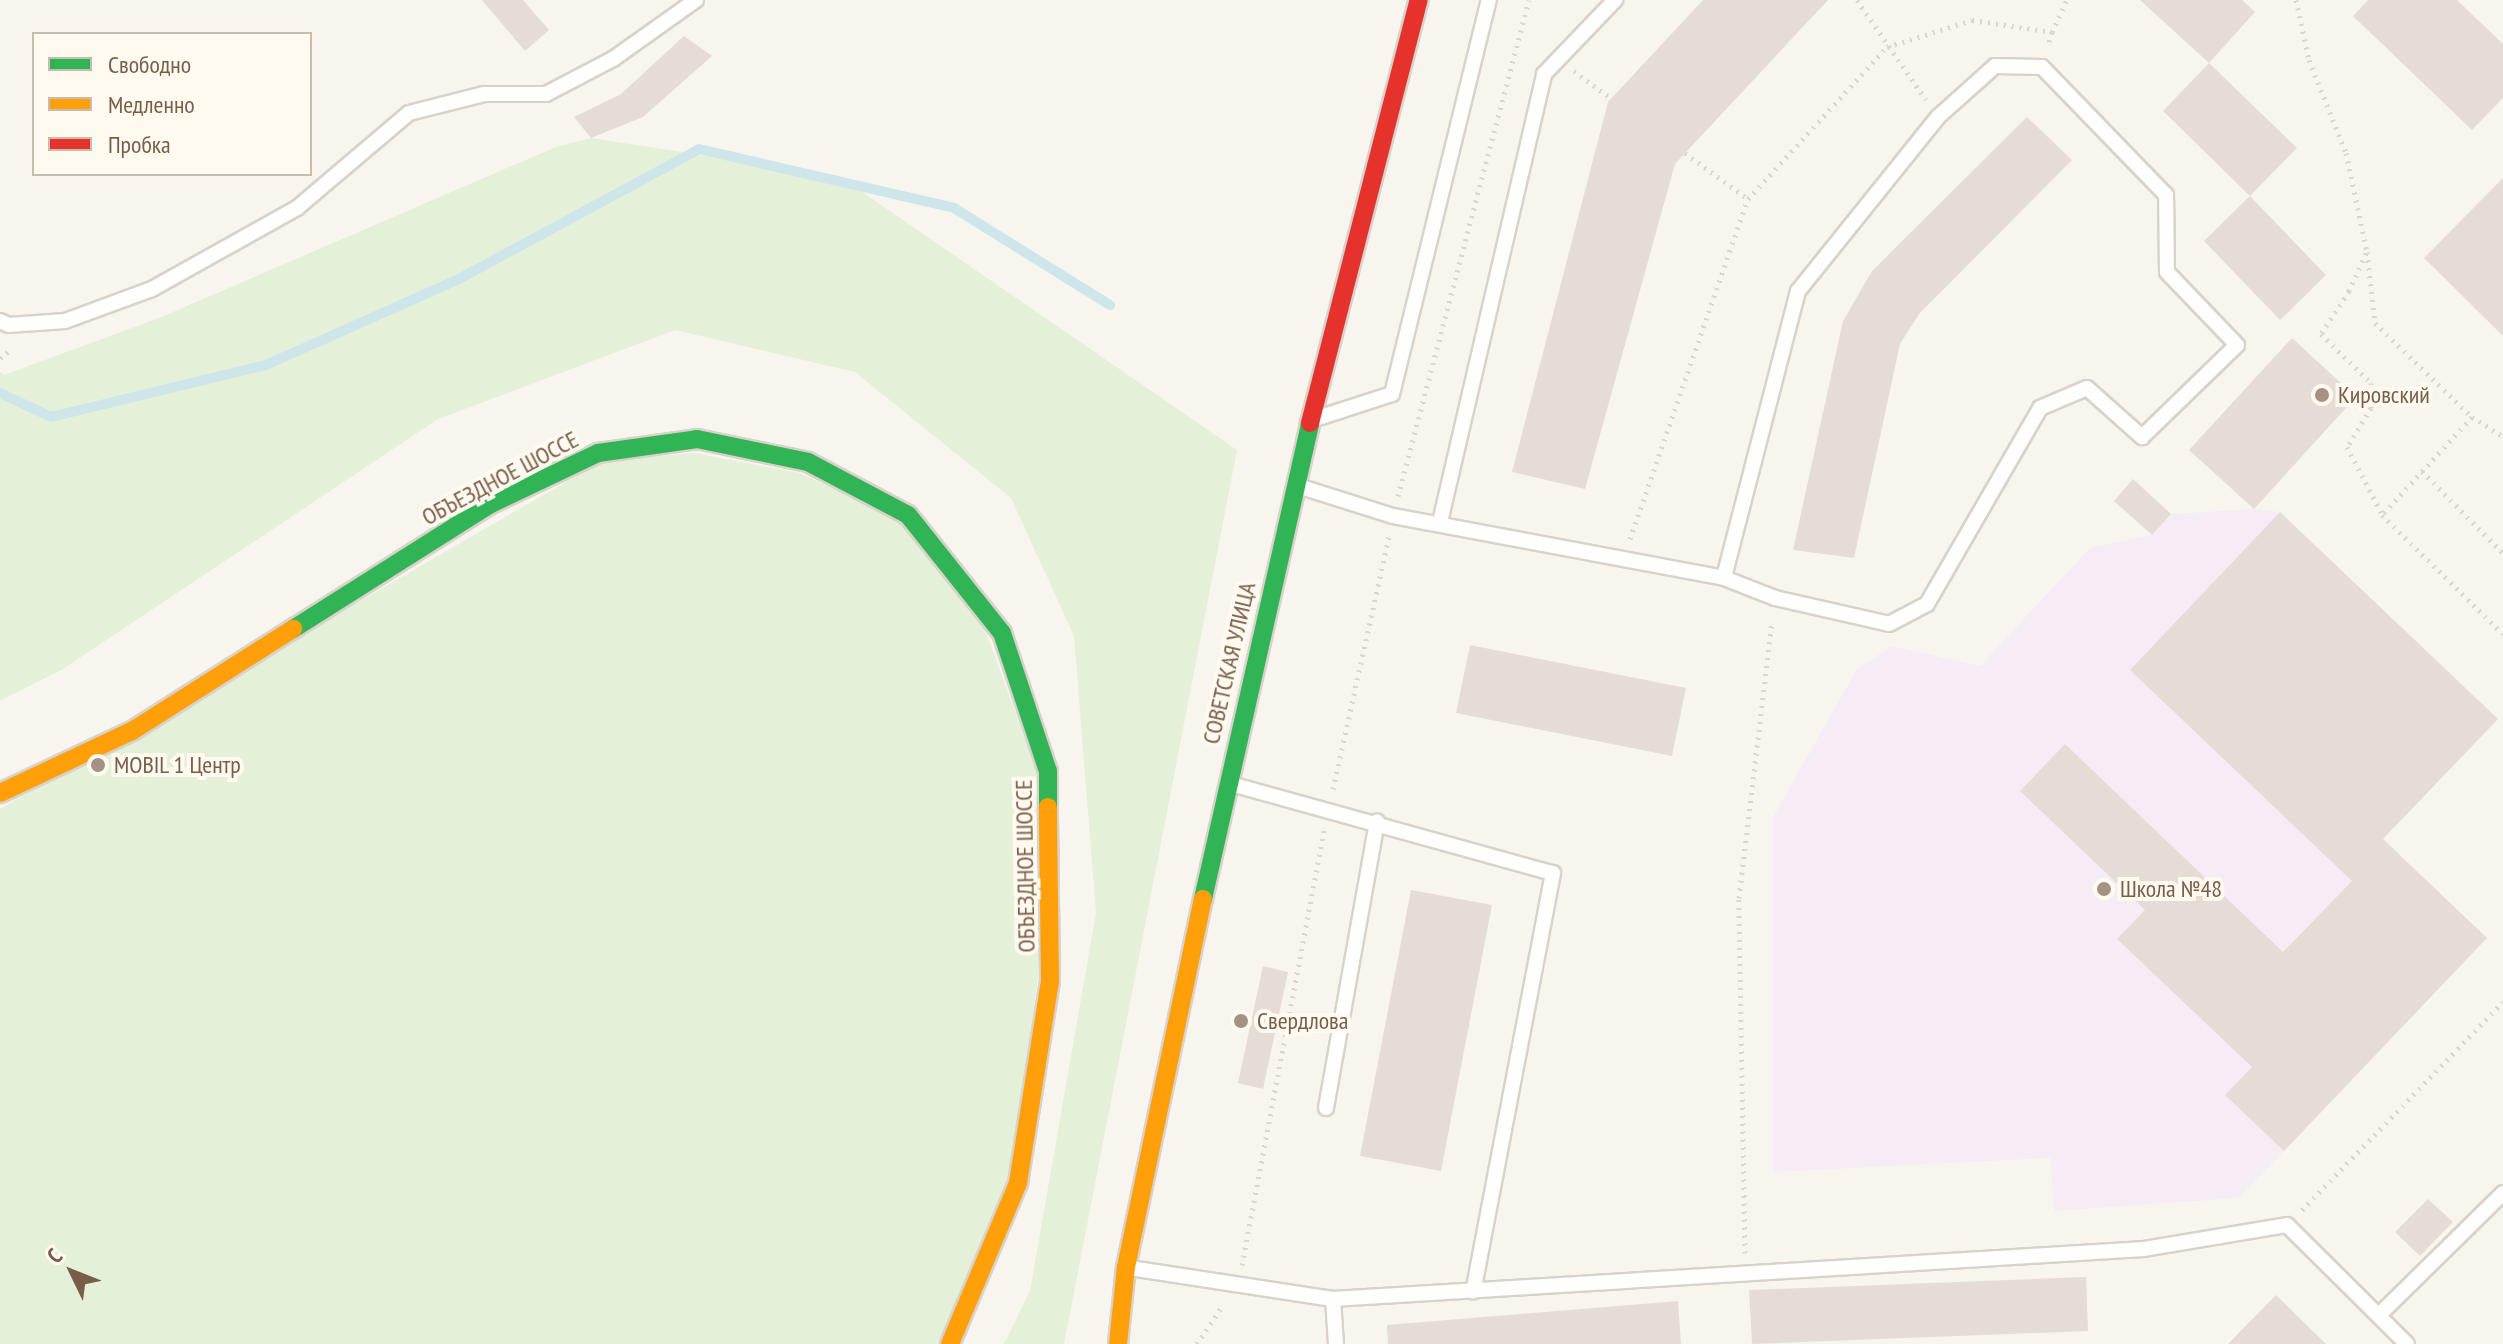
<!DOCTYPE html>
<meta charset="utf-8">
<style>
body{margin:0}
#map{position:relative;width:2503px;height:1344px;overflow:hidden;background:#f8f5ee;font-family:"PT Sans Narrow",sans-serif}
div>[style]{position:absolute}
.education>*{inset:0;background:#f5ecf5}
.green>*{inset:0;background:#e4f0d8}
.stream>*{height:10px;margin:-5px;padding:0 5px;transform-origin:5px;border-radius:5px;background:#cee6ea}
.building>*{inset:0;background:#e5ddd5}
.path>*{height:5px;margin-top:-2.5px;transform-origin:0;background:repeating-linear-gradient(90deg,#dbd5cf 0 2px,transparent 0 8px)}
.roads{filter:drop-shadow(2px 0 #d8d2cb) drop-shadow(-2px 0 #d8d2cb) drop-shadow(0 2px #d8d2cb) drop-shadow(0 -2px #d8d2cb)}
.lane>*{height:14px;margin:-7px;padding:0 7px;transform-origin:7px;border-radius:7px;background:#fefefc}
.fast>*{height:18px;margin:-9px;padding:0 9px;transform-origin:9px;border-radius:9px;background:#30b455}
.slow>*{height:18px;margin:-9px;padding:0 9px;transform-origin:9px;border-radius:9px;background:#ff9f0a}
.jam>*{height:18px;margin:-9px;padding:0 9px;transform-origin:9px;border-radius:9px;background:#e5322d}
.dots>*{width:22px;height:22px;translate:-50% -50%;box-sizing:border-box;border:4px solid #fffaf0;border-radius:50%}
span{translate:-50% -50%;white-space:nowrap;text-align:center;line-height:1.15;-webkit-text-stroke:8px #fffaf0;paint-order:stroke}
.poi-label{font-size:24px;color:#795d4b}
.left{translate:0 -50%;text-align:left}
.street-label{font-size:24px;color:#795d4b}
.legend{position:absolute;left:32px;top:32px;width:280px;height:144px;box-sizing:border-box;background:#fffaf0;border:2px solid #c9bbae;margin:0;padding:10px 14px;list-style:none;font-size:24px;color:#795d4b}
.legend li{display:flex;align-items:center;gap:16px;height:40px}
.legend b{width:40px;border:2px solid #c9bbae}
.north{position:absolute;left:32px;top:1232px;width:80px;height:80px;-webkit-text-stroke:6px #fffaf0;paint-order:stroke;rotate:313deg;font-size:22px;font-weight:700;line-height:32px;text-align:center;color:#795d4b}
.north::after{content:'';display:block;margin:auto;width:28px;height:36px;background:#795d4b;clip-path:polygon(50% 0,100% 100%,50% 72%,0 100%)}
</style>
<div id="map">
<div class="education">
<div style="clip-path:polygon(2254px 509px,2280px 512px,2498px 719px,2383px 839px,2284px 1151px,2238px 1198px,2054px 1211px,2050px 1158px,1773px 1172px,1773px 817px,1857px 669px,1892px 646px,1980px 666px,2090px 548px,2151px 535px,2171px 514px)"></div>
</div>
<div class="green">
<div style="clip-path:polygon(591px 138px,839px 176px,1237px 450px,1064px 1344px,1004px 1344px,1030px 1291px,1096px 913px,1074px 636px,1011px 498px,855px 372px,675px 330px,438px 419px,63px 669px,0 701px,0 372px,4px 375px,159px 318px,556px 147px)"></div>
<div style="clip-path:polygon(695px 453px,800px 473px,898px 519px,985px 630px,1038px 773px,1038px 976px,1013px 1166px,938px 1344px,0 1344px,0 809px,602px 461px)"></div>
</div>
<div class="stream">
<div style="left:0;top:393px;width:56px;rotate:25.2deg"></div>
<div style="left:51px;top:417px;width:221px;rotate:-13.6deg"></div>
<div style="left:266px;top:365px;width:211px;rotate:-24deg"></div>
<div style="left:459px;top:279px;width:273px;rotate:-28.4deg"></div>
<div style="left:699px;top:149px;width:262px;rotate:13deg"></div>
<div style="left:954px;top:208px;width:184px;rotate:31.9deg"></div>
</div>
<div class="building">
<div style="clip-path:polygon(482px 0,523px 0,549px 30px,525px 51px)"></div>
<div style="clip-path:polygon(1703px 0,1828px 0,1675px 164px,1585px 489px,1512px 472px,1608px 102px)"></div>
<div style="clip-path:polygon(2140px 0,2242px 0,2255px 12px,2209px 63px)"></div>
<div style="clip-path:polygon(2368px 0,2457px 0,2503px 44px,2503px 98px,2472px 130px,2353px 16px)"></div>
<div style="clip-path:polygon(684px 36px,712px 56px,643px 117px,591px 138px,574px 117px,621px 94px)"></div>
<div style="clip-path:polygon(2209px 63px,2297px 148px,2250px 196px,2163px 111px)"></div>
<div style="clip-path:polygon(2027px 117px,2072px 160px,1919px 314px,1900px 344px,1854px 558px,1793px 550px,1843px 321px,1872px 271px)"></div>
<div style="clip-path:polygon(2503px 178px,2503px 336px,2424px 258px)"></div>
<div style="clip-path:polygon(2250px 196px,2326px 275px,2280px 320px,2204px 241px)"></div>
<div style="clip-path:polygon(2292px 338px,2356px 397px,2254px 509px,2189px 450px)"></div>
<div style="clip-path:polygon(2133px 479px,2171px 514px,2152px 535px,2114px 501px)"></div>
<div style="clip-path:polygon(2280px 512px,2498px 719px,2383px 839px,2487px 938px,2284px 1151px,2225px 1095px,2252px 1067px,2117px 939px,2145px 910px,2020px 791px,2065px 744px,2283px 952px,2352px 881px,2130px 670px)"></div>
<div style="clip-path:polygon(1470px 645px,1686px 688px,1672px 756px,1456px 713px)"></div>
<div style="clip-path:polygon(1411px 890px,1492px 905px,1441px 1171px,1360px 1156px)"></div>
<div style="clip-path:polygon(1263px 966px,1288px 972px,1263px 1089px,1238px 1083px)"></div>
<div style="clip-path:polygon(2428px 1199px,2453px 1222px,2420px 1256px,2395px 1232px)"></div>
<div style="clip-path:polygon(2086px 1277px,2088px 1331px,1752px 1344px,1749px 1290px)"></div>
<div style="clip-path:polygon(2276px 1295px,2326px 1344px,2228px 1344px)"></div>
<div style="clip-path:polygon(1678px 1301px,1681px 1344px,1388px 1344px,1387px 1325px)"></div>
</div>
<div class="path">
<div style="left:1857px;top:0;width:121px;rotate:55.4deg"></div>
<div style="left:2296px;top:0;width:61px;rotate:77.8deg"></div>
<div style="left:2309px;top:60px;width:100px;rotate:68.3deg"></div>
<div style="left:2346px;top:153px;width:101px;rotate:78deg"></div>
<div style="left:2367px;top:252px;width:71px;rotate:83.6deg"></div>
<div style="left:2375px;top:323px;width:135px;rotate:44.1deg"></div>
<div style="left:2472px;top:417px;width:133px;rotate:132.6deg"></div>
<div style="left:2382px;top:515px;width:170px;rotate:44.5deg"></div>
<div style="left:2052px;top:32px;width:35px;rotate:-65deg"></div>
<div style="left:1574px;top:71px;width:47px;rotate:36.4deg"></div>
<div style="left:1685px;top:153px;width:78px;rotate:36.1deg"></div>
<div style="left:2366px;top:253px;width:42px;rotate:114.1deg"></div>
<div style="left:2349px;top:291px;width:51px;rotate:123.1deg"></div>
<div style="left:2321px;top:334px;width:70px;rotate:44.4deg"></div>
<div style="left:2371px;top:383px;width:25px;rotate:90deg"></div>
<div style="left:2371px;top:408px;width:46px;rotate:121.6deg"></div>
<div style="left:2347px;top:447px;width:76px;rotate:62.4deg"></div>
<div style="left:0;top:358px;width:14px;rotate:-39deg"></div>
<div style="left:2472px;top:417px;width:36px;rotate:32deg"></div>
<div style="left:2422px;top:471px;width:115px;rotate:45.4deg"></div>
<div style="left:1398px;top:496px;width:513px;rotate:-75.21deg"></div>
<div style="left:1630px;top:539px;width:360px;rotate:-70.9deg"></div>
<div style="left:1748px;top:199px;width:206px;rotate:-47.6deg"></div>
<div style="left:1887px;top:47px;width:89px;rotate:-17.6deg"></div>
<div style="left:1972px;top:20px;width:81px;rotate:8.5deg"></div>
<div style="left:2052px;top:32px;width:15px;rotate:106deg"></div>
<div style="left:1333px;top:789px;width:258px;rotate:-77.5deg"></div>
<div style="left:2302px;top:1210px;width:289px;rotate:-46deg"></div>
<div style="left:1745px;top:1253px;width:355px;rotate:-91deg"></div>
<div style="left:1739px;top:898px;width:279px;rotate:-83.2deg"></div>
<div style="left:1242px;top:1265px;width:443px;rotate:-79.3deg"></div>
<div style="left:1197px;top:1344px;width:47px;rotate:-56.3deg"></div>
</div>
<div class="roads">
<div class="lane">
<div style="left:0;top:321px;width:10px;rotate:24deg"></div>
<div style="left:9px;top:325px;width:56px;rotate:-4.1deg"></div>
<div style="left:65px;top:321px;width:93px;rotate:-20.2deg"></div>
<div style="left:152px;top:289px;width:166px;rotate:-29.2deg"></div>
<div style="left:297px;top:208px;width:147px;rotate:-40.3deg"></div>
<div style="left:409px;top:113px;width:77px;rotate:-14.2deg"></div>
<div style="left:484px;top:94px;width:62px"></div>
<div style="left:546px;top:94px;width:76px;rotate:-27.6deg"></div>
<div style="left:613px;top:59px;width:102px;rotate:-35.4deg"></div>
<div style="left:1318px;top:418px;width:78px;rotate:-18deg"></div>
<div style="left:1392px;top:394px;width:406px;rotate:-76.2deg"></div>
<div style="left:1298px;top:486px;width:100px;rotate:17.5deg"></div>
<div style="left:1393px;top:516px;width:337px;rotate:10.6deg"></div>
<div style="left:1724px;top:578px;width:55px;rotate:21.4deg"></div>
<div style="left:1775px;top:598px;width:117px;rotate:12.8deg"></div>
<div style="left:1889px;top:624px;width:43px;rotate:-27.8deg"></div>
<div style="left:1927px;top:604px;width:226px;rotate:-60deg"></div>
<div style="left:2040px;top:408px;width:51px;rotate:-23.1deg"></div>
<div style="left:2087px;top:388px;width:74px;rotate:41.7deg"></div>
<div style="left:2142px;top:437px;width:132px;rotate:-44.1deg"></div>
<div style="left:2237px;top:345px;width:101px;rotate:-133.8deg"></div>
<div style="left:2167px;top:272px;width:77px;rotate:-90.7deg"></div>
<div style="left:2166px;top:195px;width:178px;rotate:-134.1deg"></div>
<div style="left:2042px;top:67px;width:47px;rotate:-178.8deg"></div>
<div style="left:1995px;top:66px;width:76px;rotate:138.2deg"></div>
<div style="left:1938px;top:117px;width:223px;rotate:128.8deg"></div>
<div style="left:1798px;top:291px;width:296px;rotate:104.5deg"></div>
<div style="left:1440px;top:522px;width:460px;rotate:-76.9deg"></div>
<div style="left:1544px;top:74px;width:103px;rotate:-46.2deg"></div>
<div style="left:1231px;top:784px;width:334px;rotate:15.5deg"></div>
<div style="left:1553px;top:873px;width:426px;rotate:100.8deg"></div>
<div style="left:1326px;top:1108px;width:291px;rotate:-79.9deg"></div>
<div style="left:1130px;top:1268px;width:205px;rotate:8.7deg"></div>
<div style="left:1333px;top:1299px;width:813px;rotate:-3.53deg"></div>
<div style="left:2144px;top:1249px;width:145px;rotate:-9.5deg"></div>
<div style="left:2287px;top:1225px;width:169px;rotate:44.8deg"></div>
<div style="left:1333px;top:1299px;width:45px;rotate:86.2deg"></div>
<div style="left:2379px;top:1315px;width:174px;rotate:-44.5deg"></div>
</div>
<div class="fast">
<div style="left:293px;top:629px;width:232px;rotate:-32.3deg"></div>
<div style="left:489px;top:505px;width:121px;rotate:-25.5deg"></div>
<div style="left:598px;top:453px;width:100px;rotate:-8deg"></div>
<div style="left:697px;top:439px;width:113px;rotate:11.7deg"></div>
<div style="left:808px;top:462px;width:113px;rotate:27.9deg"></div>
<div style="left:908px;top:515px;width:151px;rotate:51.5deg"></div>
<div style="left:1002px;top:633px;width:145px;rotate:71.6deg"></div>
<div style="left:1048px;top:771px;width:36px;rotate:90deg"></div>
<div style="left:1203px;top:899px;width:488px;rotate:-77.3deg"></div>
</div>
<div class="slow">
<div style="left:0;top:793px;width:146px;rotate:-25.2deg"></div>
<div style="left:132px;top:731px;width:191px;rotate:-32.4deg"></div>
<div style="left:950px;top:1344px;width:175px;rotate:-67.1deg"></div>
<div style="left:1018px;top:1183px;width:204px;rotate:-81deg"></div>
<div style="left:1050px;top:982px;width:175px;rotate:-90.7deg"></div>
<div style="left:1118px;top:1344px;width:77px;rotate:-84.1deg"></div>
<div style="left:1126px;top:1267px;width:376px;rotate:-78.2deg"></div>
</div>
<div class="jam">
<div style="left:1310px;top:423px;width:437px;rotate:-75.6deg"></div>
</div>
</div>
<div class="dots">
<div style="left:2322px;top:395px;background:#a59284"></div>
<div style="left:98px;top:765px;background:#a59284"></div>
<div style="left:2104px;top:889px;background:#a59284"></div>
<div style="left:1241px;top:1021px;background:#a59284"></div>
</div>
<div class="poi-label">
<span class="left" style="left:2338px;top:395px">Кировский</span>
<span class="left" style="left:114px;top:765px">MOBIL 1 Центр</span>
<span class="left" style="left:2120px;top:889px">Школа №48</span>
<span class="left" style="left:1257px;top:1021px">Свердлова</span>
</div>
<div class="street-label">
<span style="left:500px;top:478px;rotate:-28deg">ОБЪЕЗДНОЕ ШОССЕ</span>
<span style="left:1229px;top:663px;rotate:-77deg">СОВЕТСКАЯ УЛИЦА</span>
<span style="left:1025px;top:866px;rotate:-91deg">ОБЪЕЗДНОЕ ШОССЕ</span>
</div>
<ul class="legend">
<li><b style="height:10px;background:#30b455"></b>Свободно</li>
<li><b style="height:10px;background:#ff9f0a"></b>Медленно</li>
<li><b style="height:10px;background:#e5322d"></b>Пробка</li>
</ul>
<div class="north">С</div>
</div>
